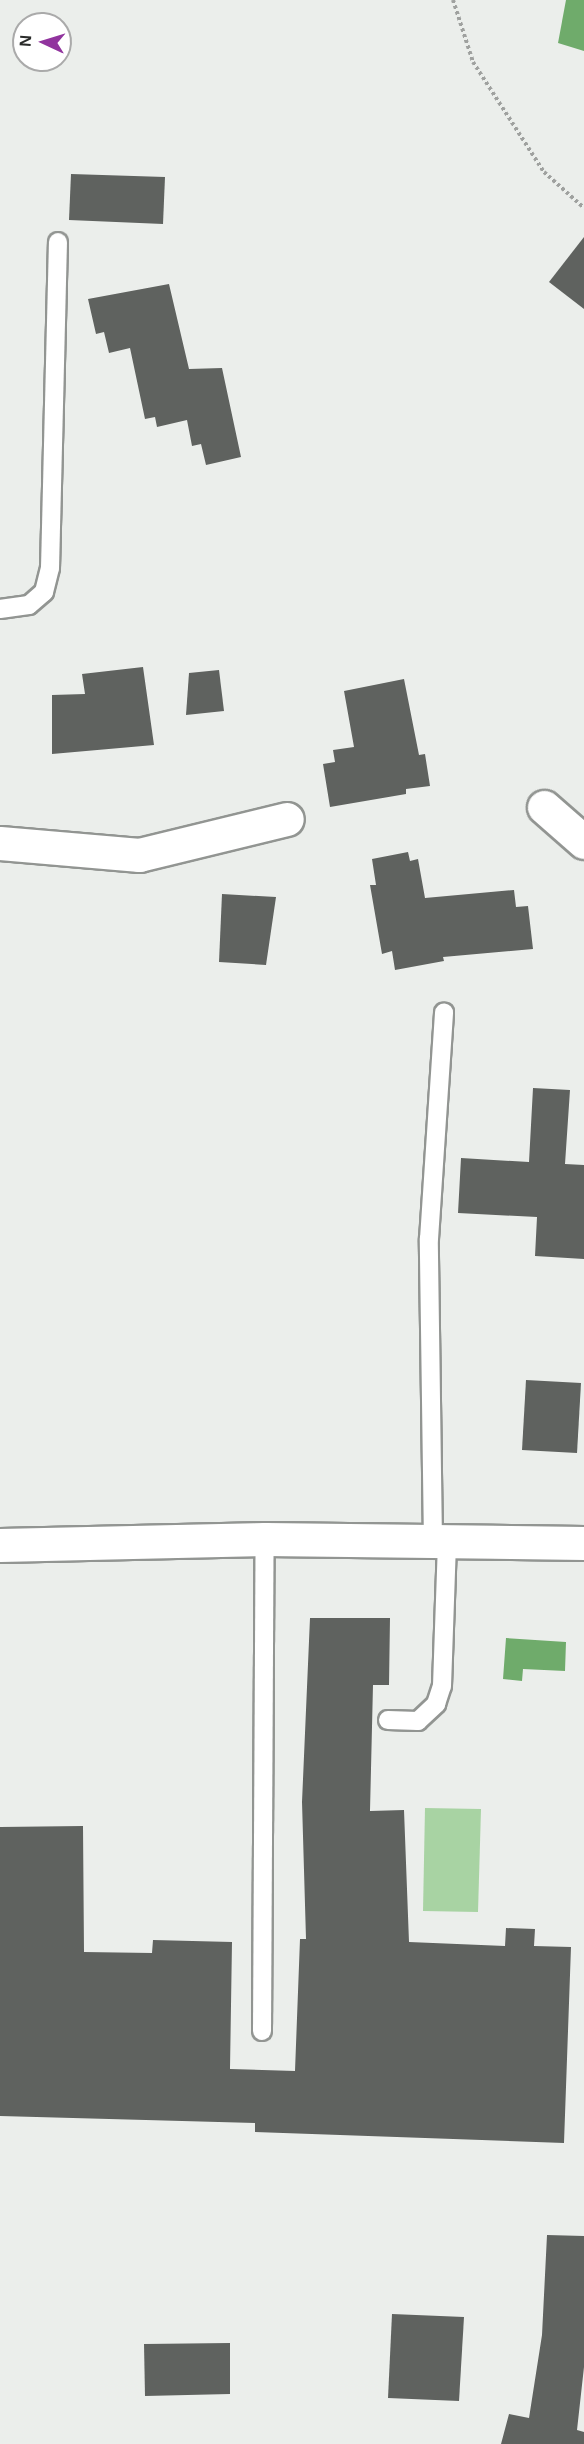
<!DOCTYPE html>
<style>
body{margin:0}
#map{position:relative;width:584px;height:2444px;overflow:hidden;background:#ebeeeb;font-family:Arial,sans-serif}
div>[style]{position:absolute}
.green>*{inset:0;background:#a8d3a3}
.water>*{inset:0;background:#6fab6b}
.building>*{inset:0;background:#5f625f}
.path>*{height:4px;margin-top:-2px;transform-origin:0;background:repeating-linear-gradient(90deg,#9fa19f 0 3px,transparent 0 6px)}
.roads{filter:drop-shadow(2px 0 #929592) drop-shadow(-2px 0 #929592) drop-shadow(0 2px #929592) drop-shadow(0 -2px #929592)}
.lane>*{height:18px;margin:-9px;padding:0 9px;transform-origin:9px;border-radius:9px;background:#fff}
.street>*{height:33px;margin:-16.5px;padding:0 16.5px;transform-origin:16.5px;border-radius:16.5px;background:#fff}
span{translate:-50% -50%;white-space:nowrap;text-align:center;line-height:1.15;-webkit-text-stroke:6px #fff;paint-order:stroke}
.north{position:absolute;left:12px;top:12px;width:60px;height:60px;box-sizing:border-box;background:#fff;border:2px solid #aaa;border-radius:50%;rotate:274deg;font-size:16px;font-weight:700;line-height:24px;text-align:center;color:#2a2b2a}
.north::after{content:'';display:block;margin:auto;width:21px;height:27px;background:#91349e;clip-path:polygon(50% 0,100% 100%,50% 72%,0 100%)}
</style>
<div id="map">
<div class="green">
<div style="clip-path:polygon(425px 1808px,481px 1809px,478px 1912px,423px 1911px)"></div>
</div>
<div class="water">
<div style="clip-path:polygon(566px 0,584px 0,584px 51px,558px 43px)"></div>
<div style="clip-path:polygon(506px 1638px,566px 1642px,565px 1671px,523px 1669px,522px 1681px,503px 1679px)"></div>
</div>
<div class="building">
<div style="clip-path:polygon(71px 174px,165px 177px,163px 224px,69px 220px)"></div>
<div style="clip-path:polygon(584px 237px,584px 309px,549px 282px)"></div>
<div style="clip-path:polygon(169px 284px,189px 369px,222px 368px,241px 457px,206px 465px,201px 444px,192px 446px,187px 420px,157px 427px,155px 417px,145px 419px,130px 348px,109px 353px,104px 332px,96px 334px,88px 299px)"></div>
<div style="clip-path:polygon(143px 667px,154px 745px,52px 754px,52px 695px,85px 694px,82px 674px)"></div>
<div style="clip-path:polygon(219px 670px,224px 711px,186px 715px,189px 673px)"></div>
<div style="clip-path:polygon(404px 679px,419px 755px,425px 754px,430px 786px,406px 789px,406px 794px,330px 807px,323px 764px,335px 762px,333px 750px,354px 747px,344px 691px)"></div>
<div style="clip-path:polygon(408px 852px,410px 861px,418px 859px,425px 898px,514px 890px,516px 907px,528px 906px,533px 949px,443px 957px,444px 961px,395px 970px,392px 951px,382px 954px,370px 885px,376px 885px,372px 859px)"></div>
<div style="clip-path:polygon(222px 894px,276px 897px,266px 965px,219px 962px)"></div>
<div style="clip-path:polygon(533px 1088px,570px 1090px,565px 1164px,584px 1165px,584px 1259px,535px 1256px,537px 1217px,458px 1213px,461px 1158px,529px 1162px)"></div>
<div style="clip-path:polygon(526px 1380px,581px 1383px,577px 1453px,522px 1450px)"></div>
<div style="clip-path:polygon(310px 1618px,390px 1618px,389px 1685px,373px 1685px,370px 1811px,404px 1810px,409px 1942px,505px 1946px,506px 1928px,535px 1929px,534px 1946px,571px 1947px,564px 2143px,255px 2132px,255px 2123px,0 2116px,0 1827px,83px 1826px,84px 1952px,152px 1953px,153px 1940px,232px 1942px,230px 2069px,295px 2071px,300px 1939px,306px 1939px,302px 1802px)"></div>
<div style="clip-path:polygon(547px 2235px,584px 2236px,584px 2367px,577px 2430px,584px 2432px,584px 2444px,501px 2444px,509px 2414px,529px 2418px,542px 2335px)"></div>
<div style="clip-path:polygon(392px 2314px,464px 2317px,459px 2401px,388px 2398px)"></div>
<div style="clip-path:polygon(230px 2343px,230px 2394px,145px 2396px,144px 2344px)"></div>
</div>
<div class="path">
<div style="left:453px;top:0;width:65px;rotate:72.1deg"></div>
<div style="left:473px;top:62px;width:131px;rotate:57.2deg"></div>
<div style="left:544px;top:172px;width:54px;rotate:42deg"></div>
</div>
<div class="roads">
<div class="lane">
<div style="left:0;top:609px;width:29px;rotate:-8deg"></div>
<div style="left:29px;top:605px;width:20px;rotate:-41deg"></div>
<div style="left:44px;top:592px;width:25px;rotate:-76deg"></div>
<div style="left:50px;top:568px;width:326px;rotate:-88.6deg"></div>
<div style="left:433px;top:1543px;width:304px;rotate:-90.8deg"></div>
<div style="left:429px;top:1239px;width:227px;rotate:-86.2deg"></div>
<div style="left:388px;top:1720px;width:30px;rotate:2deg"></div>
<div style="left:418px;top:1721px;width:25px;rotate:-43deg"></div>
<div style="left:436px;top:1704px;width:19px;rotate:-72deg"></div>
<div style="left:442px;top:1686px;width:142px;rotate:-88deg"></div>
<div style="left:262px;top:2031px;width:492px;rotate:-89.7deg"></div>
</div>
<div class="street">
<div style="left:544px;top:807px;width:53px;rotate:41.2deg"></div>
<div style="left:0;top:843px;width:140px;rotate:4.9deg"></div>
<div style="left:139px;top:855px;width:152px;rotate:-13.7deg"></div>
<div style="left:0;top:1545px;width:265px;rotate:-1.3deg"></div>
<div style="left:265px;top:1539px;width:319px;rotate:0.7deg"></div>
</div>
</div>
<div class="north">N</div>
</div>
